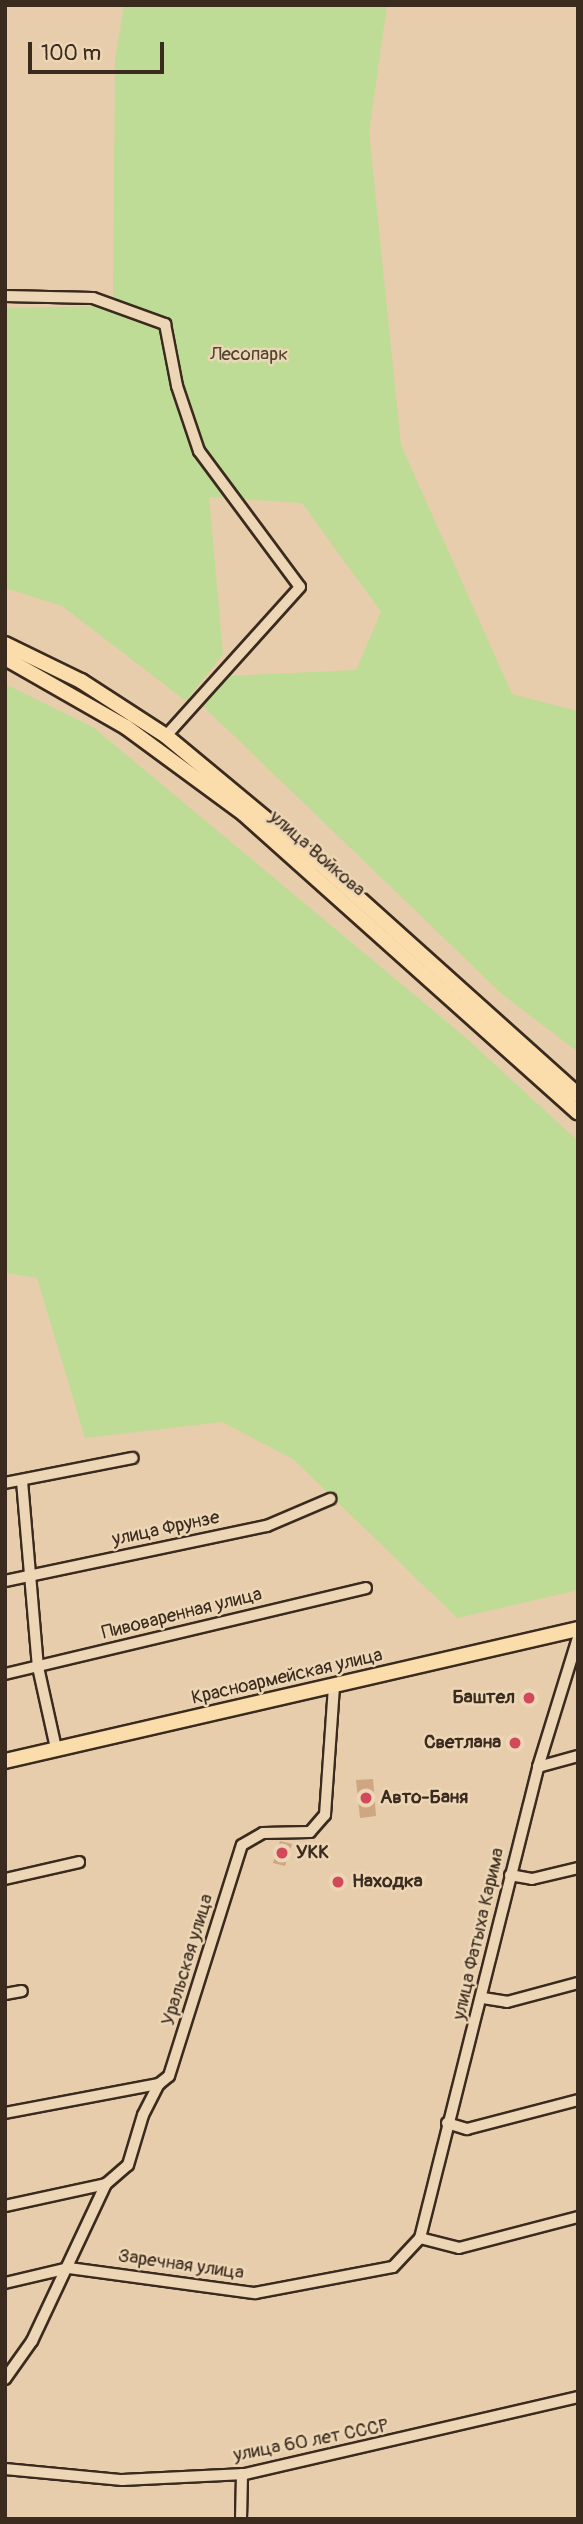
<!DOCTYPE html>
<meta charset="utf-8">
<style>
body{margin:0}
#map{position:relative;width:583px;height:2524px;overflow:hidden;background:#e7cdab;font-family:Pangolin,sans-serif}
div>[style]{position:absolute}
.green>*{inset:0;background:#bedc95}
.building>*{inset:0;background:#cea681}
.roads{filter:drop-shadow(2px 0 #3b2a1e) drop-shadow(-2px 0 #3b2a1e) drop-shadow(0 2px #3b2a1e) drop-shadow(0 -2px #3b2a1e)}
.minor>*{height:10px;margin:-5px;padding:0 5px;transform-origin:5px;border-radius:5px;background:#ecd6b5}
.major>*{height:14px;margin:-7px;padding:0 7px;transform-origin:7px;border-radius:7px;background:#faddab}
.dots>*{width:19px;height:19px;translate:-50% -50%;box-sizing:border-box;border:4px solid #ecd6b5;border-radius:50%}
span{translate:-50% -50%;white-space:nowrap;text-align:center;line-height:1.15;-webkit-text-stroke:5px #ecd6b5;paint-order:stroke}
.park-label{font-size:19px;color:#4f4530}
.street-label{font-size:19px;color:#3b2a1e}
.poi-label{font-size:19px;color:#3b2a1e;font-weight:700}
.right{translate:-100% -50%;text-align:right}
.left{translate:0 -50%;text-align:left}
.frame{position:absolute;inset:0;border:7px solid #3b2a1e;pointer-events:none}
.scale{position:absolute;left:28px;top:42px;width:136px;height:32px;box-sizing:border-box;border:4px solid #3b2a1e;border-top:0;padding-left:9px;font-size:21px;line-height:24px;white-space:nowrap;color:#3b2a1e;-webkit-text-stroke:5px #ecd6b5;paint-order:stroke}
</style>
<div id="map">
<div class="green">
<div style="clip-path:polygon(124px 5px,387px 5px,369px 132px,401px 445px,512px 694px,578px 711px,578px 1052px,503px 995px,203px 706px,229px 676px,356px 670px,381px 612px,302px 503px,209px 497px,223px 654px,186px 701px,62px 606px,5px 588px,5px 308px,113px 306px,115px 60px)"></div>
<div style="clip-path:polygon(5px 684px,93px 727px,465px 1037px,578px 1141px,578px 1590px,457px 1618px,293px 1459px,222px 1422px,85px 1438px,37px 1278px,5px 1273px)"></div>
</div>
<div class="building">
<div style="clip-path:polygon(373px 1779px,376px 1816px,360px 1818px,356px 1780px)"></div>
<div style="clip-path:polygon(280px 1841px,292px 1844px,285px 1866px,273px 1863px)"></div>
</div>
<div class="roads">
<div class="minor">
<div style="left:5px;top:296px;width:88px;rotate:1.3deg"></div>
<div style="left:93px;top:298px;width:77px;rotate:19.9deg"></div>
<div style="left:165px;top:324px;width:63px;rotate:79deg"></div>
<div style="left:177px;top:386px;width:69px;rotate:71.3deg"></div>
<div style="left:199px;top:451px;width:169px;rotate:53.4deg"></div>
<div style="left:300px;top:587px;width:200px;rotate:132deg"></div>
<div style="left:22px;top:1481px;width:187px;rotate:85.1deg"></div>
<div style="left:38px;top:1667px;width:83px;rotate:77.5deg"></div>
<div style="left:5px;top:1483px;width:130px;rotate:-11.1deg"></div>
<div style="left:5px;top:1581px;width:268px;rotate:-11.9deg"></div>
<div style="left:267px;top:1526px;width:69px;rotate:-23.2deg"></div>
<div style="left:5px;top:1674px;width:371px;rotate:-13.4deg"></div>
<div style="left:538px;top:1767px;width:41px;rotate:-15.4deg"></div>
<div style="left:510px;top:1875px;width:22px;rotate:10deg"></div>
<div style="left:532px;top:1879px;width:47px;rotate:-13.4deg"></div>
<div style="left:5px;top:1879px;width:76px;rotate:-12.9deg"></div>
<div style="left:5px;top:1994px;width:17px;rotate:-10deg"></div>
<div style="left:483px;top:1998px;width:24px;rotate:9deg"></div>
<div style="left:507px;top:2002px;width:73px;rotate:-15deg"></div>
<div style="left:5px;top:2113px;width:157px;rotate:-10.7deg"></div>
<div style="left:447px;top:2123px;width:21px;rotate:17deg"></div>
<div style="left:467px;top:2129px;width:115px;rotate:-14.6deg"></div>
<div style="left:5px;top:2206px;width:103px;rotate:-12.3deg"></div>
<div style="left:106px;top:2184px;width:29px;rotate:-41deg"></div>
<div style="left:128px;top:2165px;width:52px;rotate:-73.3deg"></div>
<div style="left:143px;top:2115px;width:35px;rotate:-63deg"></div>
<div style="left:159px;top:2084px;width:13px;rotate:-39deg"></div>
<div style="left:169px;top:2076px;width:242px;rotate:-72.5deg"></div>
<div style="left:242px;top:1845px;width:24px;rotate:-30deg"></div>
<div style="left:263px;top:1833px;width:47px;rotate:-1.2deg"></div>
<div style="left:310px;top:1832px;width:23px;rotate:-49deg"></div>
<div style="left:325px;top:1815px;width:128px;rotate:-86deg"></div>
<div style="left:420px;top:2238px;width:486px;rotate:-75.9deg"></div>
<div style="left:538px;top:1767px;width:135px;rotate:-72.8deg"></div>
<div style="left:5px;top:2283px;width:66px;rotate:-13.2deg"></div>
<div style="left:69px;top:2268px;width:188px;rotate:7.7deg"></div>
<div style="left:255px;top:2293px;width:140px;rotate:-10.7deg"></div>
<div style="left:393px;top:2267px;width:40px;rotate:-47deg"></div>
<div style="left:420px;top:2238px;width:40px;rotate:14.4deg"></div>
<div style="left:459px;top:2248px;width:123px;rotate:-14.6deg"></div>
<div style="left:5px;top:2379px;width:47px;rotate:-54.6deg"></div>
<div style="left:32px;top:2341px;width:174px;rotate:-64.8deg"></div>
<div style="left:5px;top:2469px;width:118px;rotate:5.4deg"></div>
<div style="left:122px;top:2480px;width:123px;rotate:-2.8deg"></div>
<div style="left:245px;top:2474px;width:342px;rotate:-13deg"></div>
<div style="left:241px;top:2519px;width:45px;rotate:-88.7deg"></div>
</div>
<div class="major">
<div style="left:5px;top:644px;width:85px;rotate:26deg"></div>
<div style="left:81px;top:681px;width:101px;rotate:32.9deg"></div>
<div style="left:166px;top:736px;width:207px;rotate:39.7deg"></div>
<div style="left:325px;top:868px;width:340px;rotate:41.9deg"></div>
<div style="left:5px;top:658px;width:139px;rotate:29.7deg"></div>
<div style="left:126px;top:727px;width:147px;rotate:36.4deg"></div>
<div style="left:244px;top:814px;width:448px;rotate:41.8deg"></div>
<div style="left:5px;top:1761px;width:588px;rotate:-12.97deg"></div>
</div>
</div>
<div class="dots">
<div style="left:529px;top:1698px;background:#d1495b"></div>
<div style="left:515px;top:1743px;background:#d1495b"></div>
<div style="left:366px;top:1798px;background:#d1495b"></div>
<div style="left:282px;top:1853px;background:#d1495b"></div>
<div style="left:338px;top:1882px;background:#d1495b"></div>
</div>
<div class="park-label">
<span style="left:249px;top:355px">Лесопарк</span>
</div>
<div class="street-label">
<span style="left:317px;top:854px;rotate:41deg">улица Войкова</span>
<span style="left:166px;top:1529px;rotate:-12deg">улица Фрунзе</span>
<span style="left:182px;top:1614px;rotate:-14deg">Пивоваренная улица</span>
<span style="left:287px;top:1677px;rotate:-13deg">Красноармейская улица</span>
<span style="left:479px;top:1934px;rotate:-77deg">улица Фатыха Карима</span>
<span style="left:188px;top:1960px;rotate:-73deg">Уральская улица</span>
<span style="left:181px;top:2265px;rotate:8deg">Заречная улица</span>
<span style="left:311px;top:2441px;rotate:-11deg">улица 60 лет СССР</span>
</div>
<div class="poi-label">
<span class="right" style="left:515px;top:1698px">Баштел</span>
<span class="right" style="left:501px;top:1743px">Светлана</span>
<span class="left" style="left:380px;top:1798px">Авто-Баня</span>
<span class="left" style="left:296px;top:1853px">УКК</span>
<span class="left" style="left:352px;top:1882px">Находка</span>
</div>
<div class="frame"></div>
<div class="scale">100 m</div>
</div>
